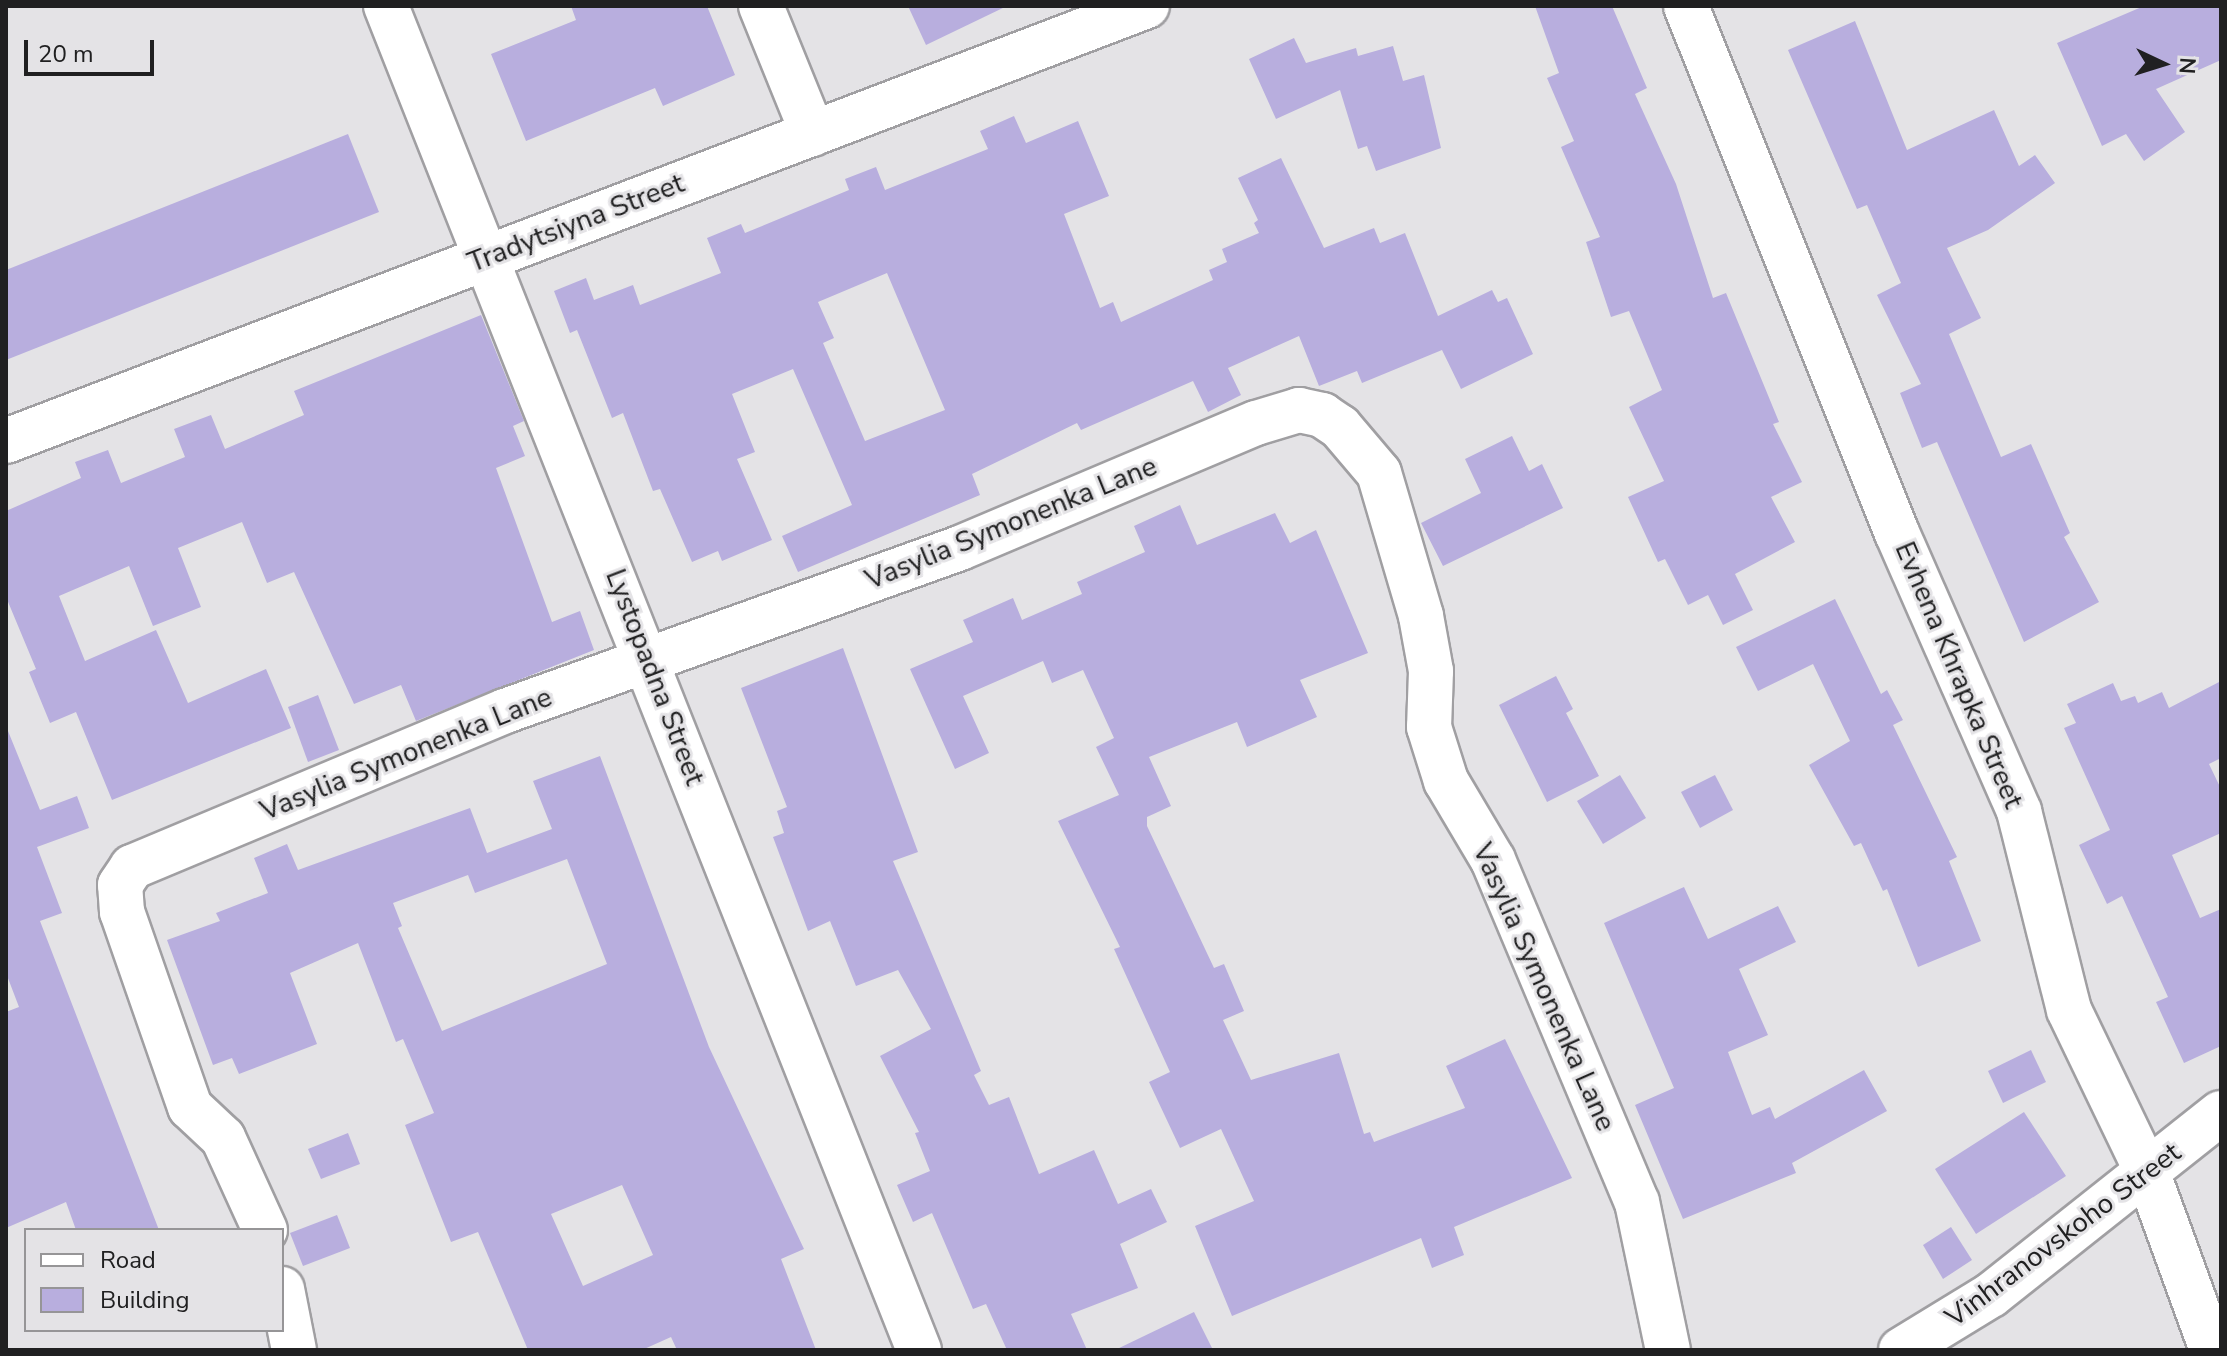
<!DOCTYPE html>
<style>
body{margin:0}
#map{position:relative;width:2227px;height:1356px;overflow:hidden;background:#e4e3e6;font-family:"Nunito Sans",sans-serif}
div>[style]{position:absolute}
.building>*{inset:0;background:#b8aede}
.roads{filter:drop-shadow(2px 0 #a09fa2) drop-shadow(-2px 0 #a09fa2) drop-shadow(0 2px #a09fa2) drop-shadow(0 -2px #a09fa2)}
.minor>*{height:44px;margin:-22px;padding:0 22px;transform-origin:22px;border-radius:22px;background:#fff}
span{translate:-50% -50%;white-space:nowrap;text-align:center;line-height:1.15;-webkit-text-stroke:6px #e4e3e6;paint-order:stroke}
.street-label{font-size:28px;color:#202021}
.frame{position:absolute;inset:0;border:8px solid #202021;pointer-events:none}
.legend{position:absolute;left:24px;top:1228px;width:260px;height:104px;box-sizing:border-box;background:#e4e3e6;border:2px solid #969597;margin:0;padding:10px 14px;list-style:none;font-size:24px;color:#202021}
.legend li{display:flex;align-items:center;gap:16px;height:40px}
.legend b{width:40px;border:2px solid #969597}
.north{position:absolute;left:2123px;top:24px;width:80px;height:80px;-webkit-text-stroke:6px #e4e3e6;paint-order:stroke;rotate:94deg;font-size:22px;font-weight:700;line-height:32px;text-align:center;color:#202021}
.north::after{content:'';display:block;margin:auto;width:28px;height:36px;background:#202021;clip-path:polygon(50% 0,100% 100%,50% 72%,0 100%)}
.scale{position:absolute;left:24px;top:40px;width:130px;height:36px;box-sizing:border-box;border:4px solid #202021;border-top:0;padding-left:10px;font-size:24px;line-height:28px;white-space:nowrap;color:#202021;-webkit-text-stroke:6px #e4e3e6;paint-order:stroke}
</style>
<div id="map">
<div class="building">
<div style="clip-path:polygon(571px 6px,707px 6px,735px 75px,663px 106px,655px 88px,526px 141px,491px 54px,576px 20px)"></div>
<div style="clip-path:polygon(908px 6px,1007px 6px,926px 45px)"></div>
<div style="clip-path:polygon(1535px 6px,1612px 6px,1647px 88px,1635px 94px,1676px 184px,1713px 298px,1726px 293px,1779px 422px,1773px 424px,1802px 482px,1771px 497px,1795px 542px,1735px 574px,1753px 610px,1723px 625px,1708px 595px,1688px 605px,1665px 559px,1658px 562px,1628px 497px,1664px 481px,1629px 407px,1662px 390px,1629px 311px,1611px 317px,1586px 242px,1600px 237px,1561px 147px,1574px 141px,1547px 78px,1559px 73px)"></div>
<div style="clip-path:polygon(2144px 6px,2221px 6px,2221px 60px,2156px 89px,2185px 132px,2144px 161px,2126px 134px,2102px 146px,2057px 43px)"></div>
<div style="clip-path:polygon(1855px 21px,1907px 150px,1994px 110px,2019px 166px,2035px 155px,2055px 183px,1988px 230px,1947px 248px,1981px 318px,1949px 334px,2001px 457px,2031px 444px,2070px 533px,2064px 537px,2099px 602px,2024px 642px,1937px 442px,1922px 448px,1900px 393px,1921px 384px,1877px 295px,1901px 283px,1867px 205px,1857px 209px,1788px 50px)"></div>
<div style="clip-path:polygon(1294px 38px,1306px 63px,1356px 48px,1358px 56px,1393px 46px,1403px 81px,1424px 75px,1441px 148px,1376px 171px,1367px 146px,1358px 149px,1340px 90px,1276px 119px,1249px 59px)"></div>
<div style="clip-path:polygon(evenodd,1014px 116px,1026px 143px,1078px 121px,1109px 196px,1064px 214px,1100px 308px,1113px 302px,1121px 322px,1213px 280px,1209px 270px,1227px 262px,1222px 249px,1259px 233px,1254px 223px,1258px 220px,1238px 178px,1281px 158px,1324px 248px,1374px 228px,1380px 243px,1405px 233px,1438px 316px,1492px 290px,1498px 302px,1507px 298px,1533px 354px,1461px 389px,1442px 350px,1362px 383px,1357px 371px,1319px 386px,1299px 336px,1228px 368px,1241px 395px,1208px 412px,1193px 381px,1081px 430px,1077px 423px,972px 474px,980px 495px,798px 572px,782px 536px,852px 505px,793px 369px,732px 394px,755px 452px,737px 459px,772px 540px,722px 561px,718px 551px,692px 562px,660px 489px,653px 491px,623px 413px,612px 418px,577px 330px,570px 333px,554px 291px,586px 278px,594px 300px,633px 285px,640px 305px,721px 273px,707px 238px,741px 224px,745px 233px,849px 190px,845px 179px,876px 167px,885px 190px,988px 149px,980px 131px,1014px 116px,887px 273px,945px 410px,865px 441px,823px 343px,834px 338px,818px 302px,887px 273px)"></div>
<div style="clip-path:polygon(348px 134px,379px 212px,6px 360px,6px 270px)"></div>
<div style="clip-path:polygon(481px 315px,524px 421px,513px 426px,525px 456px,496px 468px,552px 622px,580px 611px,594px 650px,416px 721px,401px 685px,354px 704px,294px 572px,267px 583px,242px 522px,178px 548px,201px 607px,153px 626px,129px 566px,59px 596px,85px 661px,156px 630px,188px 703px,266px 669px,291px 728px,112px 800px,76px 712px,50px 723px,29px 672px,36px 669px,6px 597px,6px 511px,81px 478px,75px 462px,108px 450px,121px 483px,185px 457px,174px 429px,211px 415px,225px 449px,304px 415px,294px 391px)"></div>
<div style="clip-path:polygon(1512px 436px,1529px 471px,1542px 464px,1563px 508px,1443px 566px,1421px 523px,1481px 493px,1465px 459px)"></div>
<div style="clip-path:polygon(1180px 505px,1197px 545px,1275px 513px,1290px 543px,1316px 530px,1368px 653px,1300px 680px,1317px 717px,1247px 747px,1237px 722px,1149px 757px,1171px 806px,1147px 817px,1147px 826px,1214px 968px,1224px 964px,1244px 1011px,1223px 1020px,1251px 1080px,1339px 1053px,1364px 1134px,1370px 1132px,1374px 1142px,1465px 1108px,1446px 1066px,1505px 1039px,1572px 1178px,1454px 1227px,1464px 1255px,1432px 1268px,1421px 1238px,1232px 1316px,1195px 1226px,1254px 1201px,1221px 1129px,1180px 1148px,1149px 1082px,1170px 1072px,1114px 949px,1120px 947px,1058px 821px,1119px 795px,1096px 747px,1114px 738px,1083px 670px,1052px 683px,1043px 661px,963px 696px,989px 753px,955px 769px,910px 669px,973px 642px,963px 620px,1013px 598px,1022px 620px,1082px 594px,1077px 582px,1145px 552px,1134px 526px)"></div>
<div style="clip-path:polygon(1835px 599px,1881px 694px,1887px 690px,1903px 720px,1893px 725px,1957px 857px,1949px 861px,1981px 941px,1918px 967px,1887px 889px,1883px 891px,1861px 843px,1854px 846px,1809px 765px,1850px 741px,1813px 664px,1758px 691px,1736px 647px)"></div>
<div style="clip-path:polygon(843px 648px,918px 852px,893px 861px,981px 1071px,974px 1075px,989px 1105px,1009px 1097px,1039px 1174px,1094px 1150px,1118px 1204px,1151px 1189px,1167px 1222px,1120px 1244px,1138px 1288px,1071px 1314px,1087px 1350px,1007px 1350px,986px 1304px,973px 1309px,932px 1213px,913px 1222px,897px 1185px,930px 1171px,915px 1133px,919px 1132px,880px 1056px,931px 1029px,898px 970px,856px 986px,830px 921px,808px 931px,773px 837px,784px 833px,777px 811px,787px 807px,741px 688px)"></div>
<div style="clip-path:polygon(1556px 676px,1573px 709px,1566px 713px,1599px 776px,1547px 802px,1499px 705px)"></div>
<div style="clip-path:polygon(2221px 681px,2221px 758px,2209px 764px,2221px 789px,2221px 833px,2172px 855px,2200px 918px,2221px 909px,2221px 1046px,2184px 1063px,2156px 1002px,2168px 997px,2122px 896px,2107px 904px,2079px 845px,2110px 830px,2064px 728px,2076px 723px,2067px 704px,2113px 683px,2121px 701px,2135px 696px,2138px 703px,2162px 692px,2169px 708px)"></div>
<div style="clip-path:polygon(318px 695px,339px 750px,308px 762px,288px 707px)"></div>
<div style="clip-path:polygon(8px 731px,40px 810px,77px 796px,89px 828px,37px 847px,62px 913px,40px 921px,159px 1230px,76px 1230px,66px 1202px,6px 1228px,6px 1012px,19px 1007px,6px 973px)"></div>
<div style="clip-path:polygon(evenodd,600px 756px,709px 1047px,804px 1249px,781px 1259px,816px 1350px,677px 1350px,671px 1337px,642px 1350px,528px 1350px,478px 1232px,451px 1242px,405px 1125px,434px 1113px,403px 1039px,396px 1042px,358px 943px,290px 973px,317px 1044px,239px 1074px,232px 1058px,213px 1065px,167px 940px,220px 921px,216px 913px,268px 893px,254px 858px,287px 844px,298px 870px,470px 808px,487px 853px,552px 829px,533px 781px,600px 756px,567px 859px,607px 964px,442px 1031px,398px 928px,402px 926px,393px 903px,468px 875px,475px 893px,567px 859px,600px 756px,622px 1185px,653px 1255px,583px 1286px,551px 1214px,622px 1185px)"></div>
<div style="clip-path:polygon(1620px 775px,1646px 818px,1603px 844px,1577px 801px)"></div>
<div style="clip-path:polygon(1715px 775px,1733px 810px,1700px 828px,1681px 792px)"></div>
<div style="clip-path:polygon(1684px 887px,1708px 939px,1778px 906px,1796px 942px,1739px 969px,1768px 1035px,1728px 1052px,1752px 1115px,1770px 1107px,1775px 1119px,1864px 1070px,1887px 1111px,1792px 1163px,1796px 1173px,1683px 1219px,1635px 1105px,1674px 1088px,1604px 923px)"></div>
<div style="clip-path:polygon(2031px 1050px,2046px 1082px,2003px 1103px,1988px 1071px)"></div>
<div style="clip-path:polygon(2024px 1112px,2066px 1176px,1976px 1234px,1935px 1169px)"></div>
<div style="clip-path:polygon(348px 1133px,360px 1164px,321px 1179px,308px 1149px)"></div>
<div style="clip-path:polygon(337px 1215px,350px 1248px,303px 1266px,290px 1233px)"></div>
<div style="clip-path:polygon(1951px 1227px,1972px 1260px,1943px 1279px,1923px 1245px)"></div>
<div style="clip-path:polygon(1194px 1312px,1213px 1350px,1115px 1350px)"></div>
</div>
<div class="roads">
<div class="minor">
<div style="left:386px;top:6px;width:1446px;rotate:68.37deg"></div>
<div style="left:761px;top:6px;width:138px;rotate:67.9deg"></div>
<div style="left:1686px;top:6px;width:568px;rotate:68.18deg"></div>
<div style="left:1897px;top:533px;width:304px;rotate:66.3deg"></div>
<div style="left:2019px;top:811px;width:205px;rotate:75.9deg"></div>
<div style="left:2069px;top:1010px;width:182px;rotate:64.3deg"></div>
<div style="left:2148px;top:1174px;width:187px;rotate:70deg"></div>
<div style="left:6px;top:441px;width:1221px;rotate:-20.87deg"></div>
<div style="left:265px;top:1230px;width:101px;rotate:-114.5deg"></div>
<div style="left:223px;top:1138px;width:45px;rotate:-136.8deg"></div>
<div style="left:190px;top:1107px;width:207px;rotate:-109.2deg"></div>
<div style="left:122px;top:912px;width:27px;rotate:-94deg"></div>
<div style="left:120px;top:885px;width:22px;rotate:-56deg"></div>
<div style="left:132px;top:867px;width:404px;rotate:-22.7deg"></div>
<div style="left:505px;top:711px;width:483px;rotate:-19.7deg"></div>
<div style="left:960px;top:548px;width:321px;rotate:-22.9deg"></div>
<div style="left:1256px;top:423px;width:45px;rotate:-16.8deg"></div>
<div style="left:1299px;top:410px;width:24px;rotate:12deg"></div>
<div style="left:1322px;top:415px;width:22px;rotate:34deg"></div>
<div style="left:1340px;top:427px;width:60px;rotate:49.7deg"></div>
<div style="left:1379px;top:473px;width:149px;rotate:73.6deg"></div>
<div style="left:1421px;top:616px;width:56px;rotate:79.7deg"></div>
<div style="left:1431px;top:671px;width:56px;rotate:92deg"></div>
<div style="left:1429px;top:727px;width:57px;rotate:72.5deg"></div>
<div style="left:1446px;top:781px;width:92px;rotate:59.3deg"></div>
<div style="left:1493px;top:860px;width:371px;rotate:67.2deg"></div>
<div style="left:1637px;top:1202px;width:151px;rotate:78.2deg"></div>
<div style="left:282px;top:1289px;width:62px;rotate:78.9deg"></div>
<div style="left:1901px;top:1350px;width:105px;rotate:-31.4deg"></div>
<div style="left:1991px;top:1295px;width:293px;rotate:-38.4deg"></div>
</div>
</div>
<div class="street-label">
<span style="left:576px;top:223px;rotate:-21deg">Tradytsiyna Street</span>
<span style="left:1011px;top:523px;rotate:-22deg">Vasylia Symonenka Lane</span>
<span style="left:1959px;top:675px;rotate:67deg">Evhena Khrapka Street</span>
<span style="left:655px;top:677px;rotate:69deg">Lystopadna Street</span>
<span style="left:406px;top:754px;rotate:-22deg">Vasylia Symonenka Lane</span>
<span style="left:1544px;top:987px;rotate:66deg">Vasylia Symonenka Lane</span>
<span style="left:2063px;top:1235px;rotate:-37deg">Vinhranovskoho Street</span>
</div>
<div class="frame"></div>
<ul class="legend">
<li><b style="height:10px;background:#fff"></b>Road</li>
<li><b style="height:22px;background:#b8aede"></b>Building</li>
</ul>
<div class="north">N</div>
<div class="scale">20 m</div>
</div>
